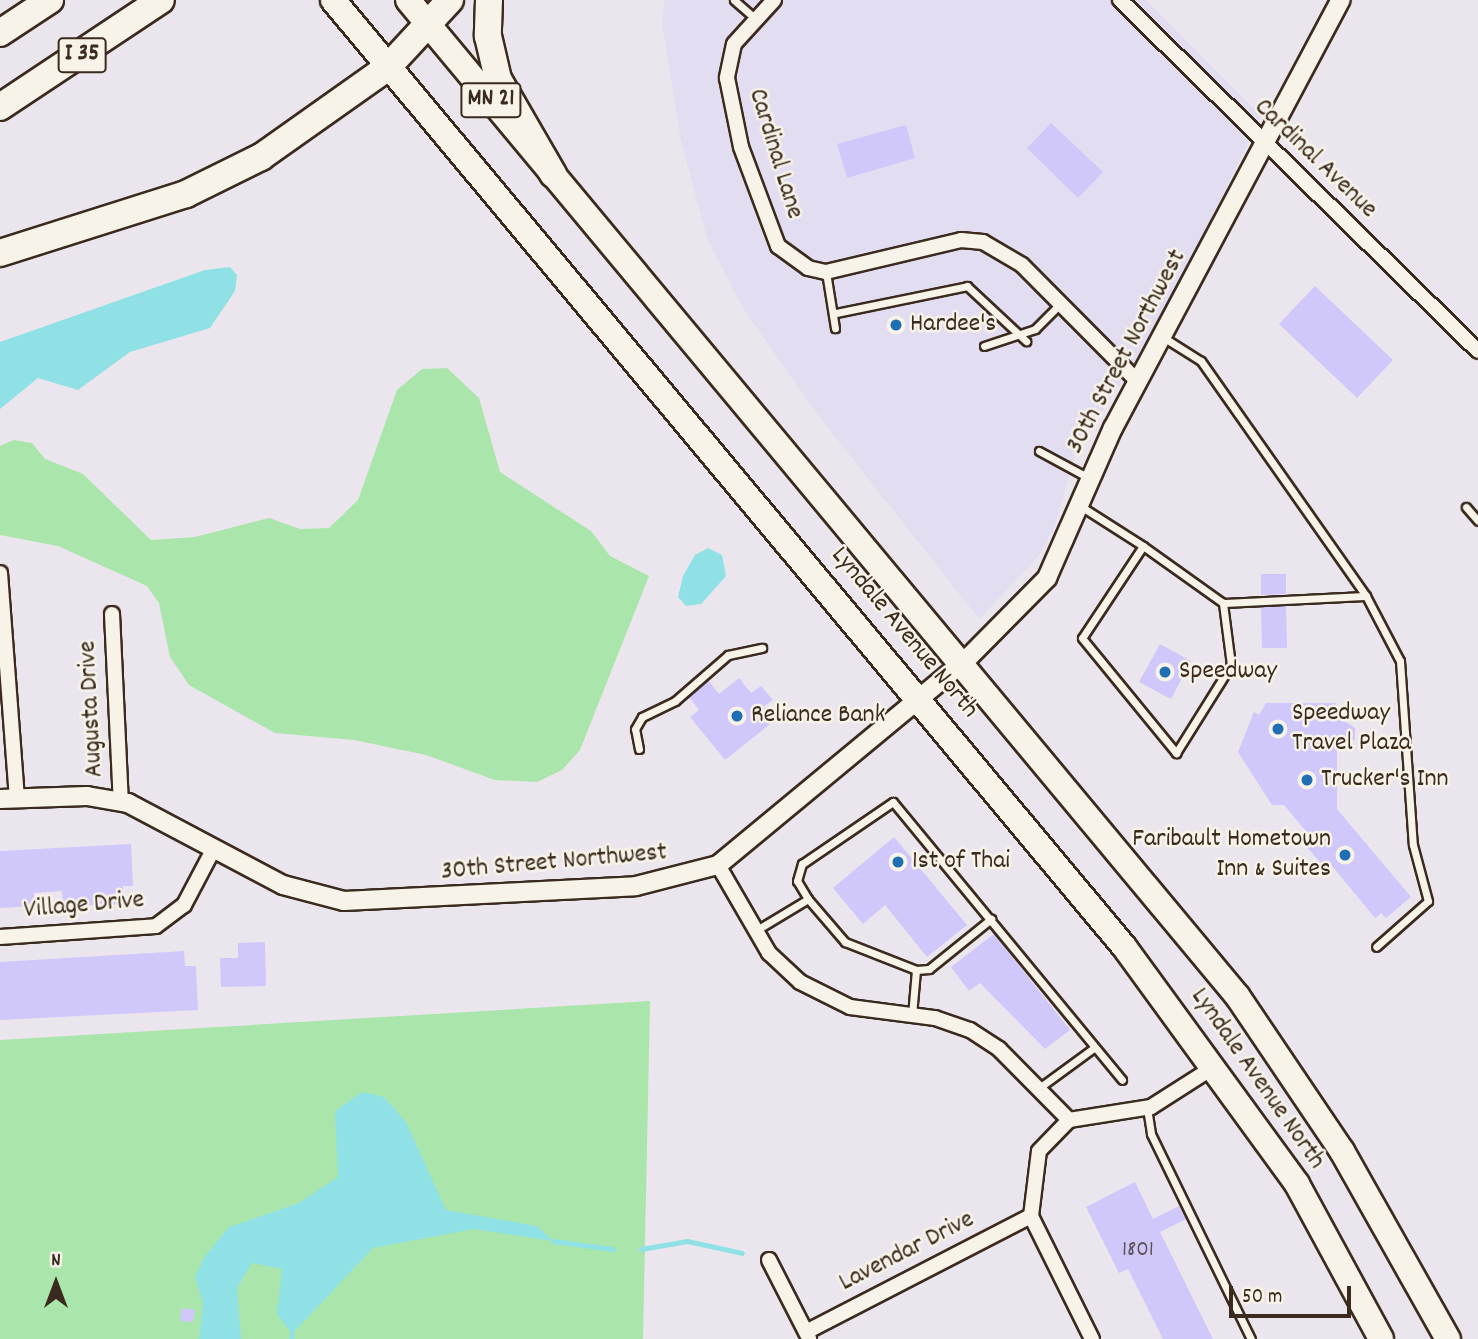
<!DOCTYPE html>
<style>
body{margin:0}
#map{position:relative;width:1478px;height:1339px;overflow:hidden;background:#ebe6ed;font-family:Dekko,sans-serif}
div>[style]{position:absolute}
.built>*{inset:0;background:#e3ddf1}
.green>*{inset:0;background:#aae5ab}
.water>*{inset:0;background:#8fe1e5}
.stream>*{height:5px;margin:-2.5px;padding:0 2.5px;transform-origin:2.5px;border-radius:2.5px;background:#8fe1e5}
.building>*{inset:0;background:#d0c7fa}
.roads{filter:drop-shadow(2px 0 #3b2a1e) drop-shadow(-2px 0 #3b2a1e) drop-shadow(0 2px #3b2a1e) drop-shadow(0 -2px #3b2a1e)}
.service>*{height:7px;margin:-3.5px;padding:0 3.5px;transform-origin:3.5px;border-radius:3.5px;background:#f7f3e8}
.minor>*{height:14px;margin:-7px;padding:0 7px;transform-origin:7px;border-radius:7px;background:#f7f3e8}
.tertiary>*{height:18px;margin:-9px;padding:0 9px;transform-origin:9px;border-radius:9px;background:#f7f3e8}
.trunk>*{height:24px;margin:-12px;padding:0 12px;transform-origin:12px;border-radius:12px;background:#f7f3e8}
.motorway>*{height:26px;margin:-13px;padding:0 13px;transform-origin:13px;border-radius:13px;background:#f7f3e8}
.dots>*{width:19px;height:19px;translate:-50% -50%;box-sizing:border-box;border:4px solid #f7f3e8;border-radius:50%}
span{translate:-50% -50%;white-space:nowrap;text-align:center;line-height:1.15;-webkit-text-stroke:5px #f7f3e8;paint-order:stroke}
.number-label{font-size:23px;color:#605155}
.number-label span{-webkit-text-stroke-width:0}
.shield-label span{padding:2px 5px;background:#f7f3e8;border:2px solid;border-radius:5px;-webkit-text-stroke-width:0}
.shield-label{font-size:24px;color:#3b2a1e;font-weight:700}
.street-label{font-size:26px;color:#3b2a1e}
.poi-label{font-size:26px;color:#3b2a1e}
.left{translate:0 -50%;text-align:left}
.right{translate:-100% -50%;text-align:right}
.north{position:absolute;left:21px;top:1248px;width:70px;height:70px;-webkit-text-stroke:5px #f7f3e8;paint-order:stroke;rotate:0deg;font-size:19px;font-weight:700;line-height:28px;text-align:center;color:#3b2a1e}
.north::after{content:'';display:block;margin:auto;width:24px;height:32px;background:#3b2a1e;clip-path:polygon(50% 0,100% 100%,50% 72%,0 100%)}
.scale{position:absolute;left:1229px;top:1286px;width:122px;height:32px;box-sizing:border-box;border:4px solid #3b2a1e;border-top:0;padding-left:9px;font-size:21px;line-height:24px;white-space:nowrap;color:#3b2a1e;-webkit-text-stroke:5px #f7f3e8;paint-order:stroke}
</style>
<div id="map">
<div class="built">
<div style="clip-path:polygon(664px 0,1146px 0,1261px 116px,1161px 321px,1076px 452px,1054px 528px,1037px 558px,979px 619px,814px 410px,743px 308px,707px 238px,681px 141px,662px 24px)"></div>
</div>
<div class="green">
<div style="clip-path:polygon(447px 368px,479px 398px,500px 472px,591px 531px,610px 556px,649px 576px,580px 750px,562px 770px,537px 782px,495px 780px,426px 755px,354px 740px,275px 733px,189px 685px,170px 657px,159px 603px,147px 586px,58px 546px,0 535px,0 446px,14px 440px,32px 443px,45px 459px,83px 474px,151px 540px,195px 537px,269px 518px,300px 529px,329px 528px,358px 500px,397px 390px,422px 369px)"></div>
<div style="clip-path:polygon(650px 1001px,643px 1339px,0 1339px,0 1040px)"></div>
</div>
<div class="water">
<div style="clip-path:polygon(230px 267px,237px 275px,235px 291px,210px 328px,130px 352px,78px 390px,38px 378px,0 409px,0 342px,205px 270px)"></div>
<div style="clip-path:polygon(708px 548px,722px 555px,726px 576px,701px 604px,686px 606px,678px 597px,683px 576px,695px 555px)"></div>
<div style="clip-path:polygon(362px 1092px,384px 1097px,406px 1122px,446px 1210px,537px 1226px,553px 1241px,474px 1229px,373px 1248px,292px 1334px,277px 1314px,282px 1269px,252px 1263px,237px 1288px,241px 1339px,199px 1339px,203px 1303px,195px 1277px,205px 1256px,229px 1227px,299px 1203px,338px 1177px,335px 1111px)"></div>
</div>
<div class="stream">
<div style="left:553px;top:1241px;width:60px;rotate:7.7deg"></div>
<div style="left:641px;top:1249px;width:47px;rotate:-9.9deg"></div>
<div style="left:687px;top:1241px;width:56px;rotate:12.3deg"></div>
<div style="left:291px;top:1339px;width:5px;rotate:-79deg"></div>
</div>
<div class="building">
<div style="clip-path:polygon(1051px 123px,1103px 172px,1078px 198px,1027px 148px)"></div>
<div style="clip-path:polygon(906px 125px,915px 158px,847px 178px,837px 144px)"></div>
<div style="clip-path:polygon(1315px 286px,1393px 360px,1357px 398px,1279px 324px)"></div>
<div style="clip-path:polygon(1261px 574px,1286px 574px,1286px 594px,1261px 595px)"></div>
<div style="clip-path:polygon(1286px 606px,1287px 648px,1262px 648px,1261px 607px)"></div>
<div style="clip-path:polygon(1160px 644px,1191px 661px,1171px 699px,1139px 682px)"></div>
<div style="clip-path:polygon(739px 678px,751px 693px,761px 686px,773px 700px,763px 707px,774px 721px,725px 760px,690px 717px,699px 710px,689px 697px,708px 680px,719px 694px)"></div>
<div style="clip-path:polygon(1266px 703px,1336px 703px,1337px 716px,1355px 728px,1355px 740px,1337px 740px,1337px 809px,1411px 897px,1386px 918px,1381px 913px,1375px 918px,1328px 861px,1323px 866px,1308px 848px,1315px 842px,1284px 805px,1272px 805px,1238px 752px,1254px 712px,1259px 715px)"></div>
<div style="clip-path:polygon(894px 837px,967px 925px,927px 957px,885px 905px,863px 924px,833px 888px)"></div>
<div style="clip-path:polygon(131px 844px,133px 886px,123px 886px,123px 904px,63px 906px,62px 891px,34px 893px,34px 906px,0 908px,0 851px)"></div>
<div style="clip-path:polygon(994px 934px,1070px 1030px,1045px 1049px,980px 983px,969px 991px,951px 967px)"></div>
<div style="clip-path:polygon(265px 942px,266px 986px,221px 987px,220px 958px,238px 958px,238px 943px)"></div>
<div style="clip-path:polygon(184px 951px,185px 966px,196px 966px,198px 1010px,0 1020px,0 962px)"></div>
<div style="clip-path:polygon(1135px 1182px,1153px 1219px,1179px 1206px,1186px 1219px,1160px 1232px,1213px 1339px,1163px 1339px,1128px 1269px,1119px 1273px,1086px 1207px)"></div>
<div style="clip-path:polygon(182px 1308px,195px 1310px,193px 1322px,180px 1321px)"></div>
</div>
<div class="roads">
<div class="service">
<div style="left:734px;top:0;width:29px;rotate:41deg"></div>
<div style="left:826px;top:272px;width:57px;rotate:80.9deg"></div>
<div style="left:836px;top:313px;width:134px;rotate:-11.6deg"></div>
<div style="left:967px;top:286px;width:81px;rotate:43deg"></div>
<div style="left:1166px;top:339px;width:41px;rotate:32.2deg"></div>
<div style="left:1201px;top:361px;width:287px;rotate:54.9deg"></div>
<div style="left:1366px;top:596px;width:73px;rotate:62.4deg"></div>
<div style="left:1400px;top:661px;width:184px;rotate:86deg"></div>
<div style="left:1413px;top:845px;width:58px;rotate:75deg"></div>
<div style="left:1428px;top:901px;width:69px;rotate:138.5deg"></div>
<div style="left:984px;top:346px;width:54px;rotate:-18.4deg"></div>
<div style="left:1035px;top:329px;width:35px;rotate:-45deg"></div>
<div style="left:1039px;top:451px;width:57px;rotate:28.4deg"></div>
<div style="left:1082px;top:507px;width:72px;rotate:32.6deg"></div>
<div style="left:1143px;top:546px;width:110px;rotate:123.5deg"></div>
<div style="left:1082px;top:638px;width:149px;rotate:50.7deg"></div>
<div style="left:1176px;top:753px;width:104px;rotate:-58deg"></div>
<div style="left:1231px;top:665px;width:63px;rotate:-97.4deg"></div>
<div style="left:1223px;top:603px;width:98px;rotate:-144.5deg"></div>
<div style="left:1466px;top:507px;width:18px;rotate:49deg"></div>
<div style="left:1223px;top:603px;width:143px;rotate:-2.8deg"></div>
<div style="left:639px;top:749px;width:20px;rotate:-101deg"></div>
<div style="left:635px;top:729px;width:14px;rotate:-60deg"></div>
<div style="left:642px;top:717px;width:37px;rotate:-26deg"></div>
<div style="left:675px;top:701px;width:70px;rotate:-41deg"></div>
<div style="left:728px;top:655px;width:35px;rotate:-12deg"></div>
<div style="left:808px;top:899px;width:57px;rotate:49.3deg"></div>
<div style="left:845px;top:942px;width:76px;rotate:21.5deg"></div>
<div style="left:916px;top:970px;width:13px;rotate:-4deg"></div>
<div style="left:929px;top:969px;width:80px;rotate:-38.9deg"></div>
<div style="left:755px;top:931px;width:62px;rotate:-31.1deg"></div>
<div style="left:808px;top:899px;width:21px;rotate:-121deg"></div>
<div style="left:797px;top:881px;width:18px;rotate:-74deg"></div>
<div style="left:802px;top:864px;width:110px;rotate:-34.3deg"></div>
<div style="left:893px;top:802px;width:360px;rotate:50.5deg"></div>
<div style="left:912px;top:1015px;width:45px;rotate:-84.9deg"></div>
<div style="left:1039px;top:1088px;width:69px;rotate:-36.2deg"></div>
<div style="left:1147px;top:1108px;width:26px;rotate:81deg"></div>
<div style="left:1151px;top:1134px;width:228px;rotate:64deg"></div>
</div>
<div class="minor">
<div style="left:774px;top:0;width:59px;rotate:132.3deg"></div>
<div style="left:734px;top:44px;width:35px;rotate:102deg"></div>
<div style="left:727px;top:78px;width:70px;rotate:78.5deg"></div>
<div style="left:741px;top:147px;width:106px;rotate:69.5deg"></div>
<div style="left:778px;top:246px;width:37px;rotate:36deg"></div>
<div style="left:808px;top:268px;width:18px;rotate:13deg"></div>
<div style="left:826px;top:272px;width:139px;rotate:-13.3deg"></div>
<div style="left:961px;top:240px;width:22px;rotate:5deg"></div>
<div style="left:983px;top:242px;width:45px;rotate:30.5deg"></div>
<div style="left:1022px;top:265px;width:166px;rotate:45.2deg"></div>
<div style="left:1120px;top:0;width:501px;rotate:44.43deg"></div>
<div style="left:0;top:573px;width:226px;rotate:85.7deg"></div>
<div style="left:112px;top:614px;width:188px;rotate:87.3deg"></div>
<div style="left:718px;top:865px;width:102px;rotate:59.9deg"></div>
<div style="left:769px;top:953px;width:42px;rotate:43.1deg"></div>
<div style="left:800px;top:982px;width:56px;rotate:26.6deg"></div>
<div style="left:850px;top:1007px;width:86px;rotate:7.4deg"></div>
<div style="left:935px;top:1018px;width:37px;rotate:19deg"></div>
<div style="left:970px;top:1030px;width:35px;rotate:33deg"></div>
<div style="left:999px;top:1049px;width:100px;rotate:45.4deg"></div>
<div style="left:0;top:937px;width:156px;rotate:-4deg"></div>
<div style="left:156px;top:926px;width:35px;rotate:-37deg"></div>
<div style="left:184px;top:905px;width:64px;rotate:-62.2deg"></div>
<div style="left:769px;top:1260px;width:88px;rotate:62.9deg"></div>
<div style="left:806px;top:1332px;width:253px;rotate:-27.3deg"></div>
<div style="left:1092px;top:1339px;width:137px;rotate:-116.4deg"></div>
<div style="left:1031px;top:1216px;width:65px;rotate:-83deg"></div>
<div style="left:1039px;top:1151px;width:43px;rotate:-45.9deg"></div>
<div style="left:1069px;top:1120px;width:83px;rotate:-9deg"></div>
<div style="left:1151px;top:1107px;width:76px;rotate:-32.6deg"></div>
</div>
<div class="tertiary">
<div style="left:0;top:799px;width:87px;rotate:-2deg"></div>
<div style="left:87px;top:796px;width:42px;rotate:9.7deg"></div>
<div style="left:128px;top:803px;width:175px;rotate:27.9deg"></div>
<div style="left:283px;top:885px;width:63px;rotate:14.7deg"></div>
<div style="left:344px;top:901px;width:292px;rotate:-2.9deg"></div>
<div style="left:636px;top:886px;width:85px;rotate:-14.4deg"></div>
<div style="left:718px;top:865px;width:320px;rotate:-39.6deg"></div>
<div style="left:965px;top:661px;width:117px;rotate:-45.3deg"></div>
<div style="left:1047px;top:578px;width:164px;rotate:-66.3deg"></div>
<div style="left:1113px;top:428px;width:485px;rotate:-62deg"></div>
</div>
<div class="trunk">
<div style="left:333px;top:0;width:1235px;rotate:50.12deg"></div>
<div style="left:1125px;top:948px;width:292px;rotate:53.9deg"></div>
<div style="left:1297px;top:1184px;width:176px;rotate:61.5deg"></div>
<div style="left:408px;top:0;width:1297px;rotate:50.22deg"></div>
<div style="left:1238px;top:997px;width:186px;rotate:56deg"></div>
<div style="left:1342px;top:1151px;width:216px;rotate:60.6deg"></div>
</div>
<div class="motorway">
<div style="left:489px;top:0;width:36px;rotate:92deg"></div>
<div style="left:488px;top:36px;width:44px;rotate:76.9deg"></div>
<div style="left:498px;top:79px;width:110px;rotate:59.9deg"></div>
<div style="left:0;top:33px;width:60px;rotate:-33.4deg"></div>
<div style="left:0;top:107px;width:193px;rotate:-33.6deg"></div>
<div style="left:0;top:253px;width:195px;rotate:-17.6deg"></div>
<div style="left:186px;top:194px;width:84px;rotate:-26.3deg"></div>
<div style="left:261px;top:157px;width:156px;rotate:-35.3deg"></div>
<div style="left:388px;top:67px;width:91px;rotate:-47.2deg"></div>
</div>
</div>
<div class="dots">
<div style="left:896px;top:325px;background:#1f6fb2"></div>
<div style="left:1165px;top:672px;background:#1f6fb2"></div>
<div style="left:737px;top:716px;background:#1f6fb2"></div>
<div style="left:1278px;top:729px;background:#1f6fb2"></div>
<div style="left:1307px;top:780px;background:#1f6fb2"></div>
<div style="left:1345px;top:855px;background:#1f6fb2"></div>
<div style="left:898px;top:862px;background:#1f6fb2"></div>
</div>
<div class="number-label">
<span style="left:1138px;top:1251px">1801</span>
</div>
<div class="shield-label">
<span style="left:82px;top:55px">I 35</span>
<span style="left:491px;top:100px">MN 21</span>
</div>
<div class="street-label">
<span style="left:775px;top:154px;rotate:73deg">Cardinal Lane</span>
<span style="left:1315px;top:159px;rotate:44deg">Cardinal Avenue</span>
<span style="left:1127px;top:352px;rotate:-62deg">30th Street Northwest</span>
<span style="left:904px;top:633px;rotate:50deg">Lyndale Avenue North</span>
<span style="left:92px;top:709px;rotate:-93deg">Augusta Drive</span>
<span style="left:554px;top:863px;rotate:-5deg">30th Street Northwest</span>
<span style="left:84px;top:906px;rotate:-5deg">Village Drive</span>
<span style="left:1257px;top:1079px;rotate:55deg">Lyndale Avenue North</span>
<span style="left:907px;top:1252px;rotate:-27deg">Lavendar Drive</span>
</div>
<div class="poi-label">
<span class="left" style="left:910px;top:325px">Hardee's</span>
<span class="left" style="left:1179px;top:672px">Speedway</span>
<span class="left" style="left:1292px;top:729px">Speedway<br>Travel Plaza</span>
<span class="left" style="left:751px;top:716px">Reliance Bank</span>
<span class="left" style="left:1321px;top:780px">Trucker's Inn</span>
<span class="right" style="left:1331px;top:855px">Faribault Hometown<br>Inn &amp; Suites</span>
<span class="left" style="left:912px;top:862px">1st of Thai</span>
</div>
<div class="north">N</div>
<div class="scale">50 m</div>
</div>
